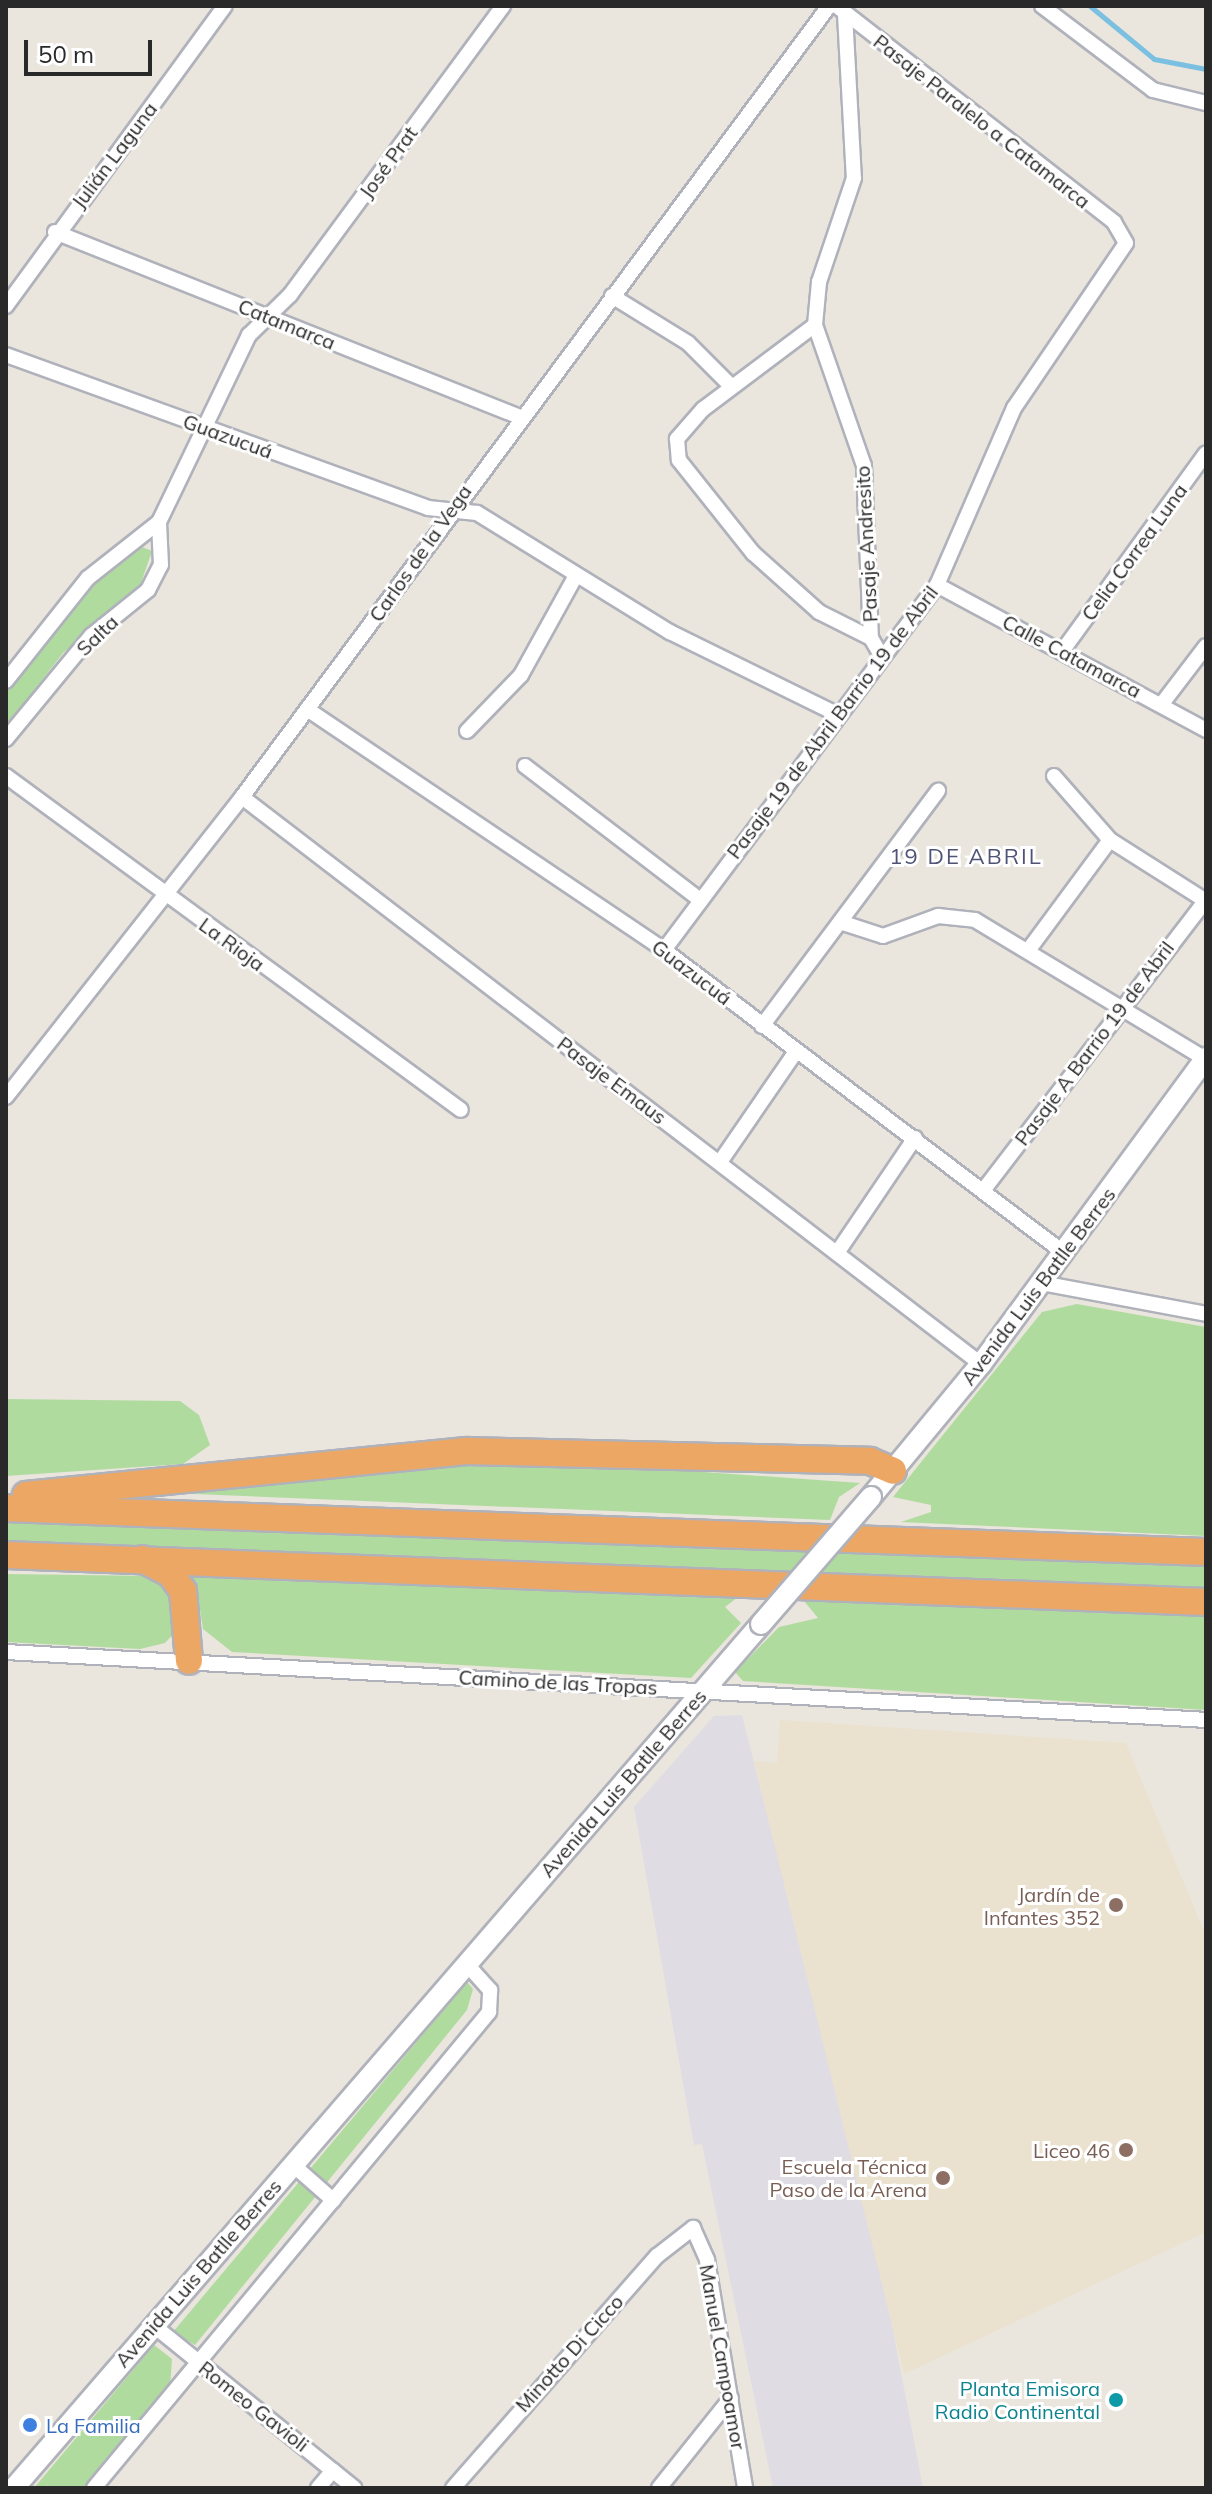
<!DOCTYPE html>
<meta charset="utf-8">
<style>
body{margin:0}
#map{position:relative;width:1212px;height:2494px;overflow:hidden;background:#eae5dd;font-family:Mulish,sans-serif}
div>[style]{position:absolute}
.industrial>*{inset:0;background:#dfdde3}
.education>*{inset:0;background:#eae2ce}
.green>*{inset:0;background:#b0db9f}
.stream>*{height:5px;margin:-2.5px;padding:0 2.5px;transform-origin:2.5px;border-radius:2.5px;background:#7bc0e1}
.roads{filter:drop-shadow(2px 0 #b0b2bb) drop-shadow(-2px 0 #b0b2bb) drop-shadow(0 2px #b0b2bb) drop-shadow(0 -2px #b0b2bb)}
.street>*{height:14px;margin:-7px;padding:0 7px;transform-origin:7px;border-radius:7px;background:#fff}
.secondary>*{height:20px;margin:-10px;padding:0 10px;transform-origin:10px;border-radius:10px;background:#fff}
.highway>*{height:26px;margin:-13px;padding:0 13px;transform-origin:13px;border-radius:13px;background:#eca765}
.bridges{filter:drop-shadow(2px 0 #b0b2bb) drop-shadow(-2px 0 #b0b2bb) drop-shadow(0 2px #b0b2bb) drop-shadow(0 -2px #b0b2bb)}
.secondary-bridge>*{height:20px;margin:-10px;padding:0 10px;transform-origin:10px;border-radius:10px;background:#fff}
.dots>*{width:22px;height:22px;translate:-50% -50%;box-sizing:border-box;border:4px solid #fff;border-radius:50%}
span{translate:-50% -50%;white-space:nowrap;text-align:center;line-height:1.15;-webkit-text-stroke:6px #fff;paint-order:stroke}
.street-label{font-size:20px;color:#292929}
.education-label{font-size:20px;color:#785e54}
.right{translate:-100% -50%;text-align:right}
.culture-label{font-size:20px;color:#0d838f}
.shop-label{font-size:20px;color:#366cbe}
.left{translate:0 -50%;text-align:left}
.neighbourhood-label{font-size:22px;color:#4f5375;letter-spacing:2px}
.frame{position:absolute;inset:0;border:8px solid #292929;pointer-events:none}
.scale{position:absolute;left:24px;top:40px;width:128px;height:36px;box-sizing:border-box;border:4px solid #292929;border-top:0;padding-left:10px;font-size:24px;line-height:28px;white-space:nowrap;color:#292929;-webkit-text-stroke:6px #fff;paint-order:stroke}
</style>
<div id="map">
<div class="industrial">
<div style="clip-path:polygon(742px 1715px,880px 2262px,923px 2488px,773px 2488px,702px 2144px,694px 2145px,634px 1807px,714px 1716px)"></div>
</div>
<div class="education">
<div style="clip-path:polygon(780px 1720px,1126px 1743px,1206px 1936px,1206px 2232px,904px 2374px,754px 1761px,777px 1763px)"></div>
</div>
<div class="green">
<div style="clip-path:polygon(137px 545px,152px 551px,140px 586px,63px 653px,6px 726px,6px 686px,71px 601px)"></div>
<div style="clip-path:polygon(1077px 1304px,1206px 1327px,1206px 1536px,901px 1522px,931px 1512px,931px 1505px,893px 1497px,1042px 1312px)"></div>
<div style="clip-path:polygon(6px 1399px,180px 1401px,199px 1415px,210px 1445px,183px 1464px,6px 1476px)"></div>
<div style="clip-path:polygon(462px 1462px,562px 1462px,860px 1483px,839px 1497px,830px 1520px,147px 1492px)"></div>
<div style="clip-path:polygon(6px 1518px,1206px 1565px,1206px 1592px,6px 1546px)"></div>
<div style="clip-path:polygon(6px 1574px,152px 1576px,168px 1582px,178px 1629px,165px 1643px,140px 1649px,6px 1642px)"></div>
<div style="clip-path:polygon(182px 1575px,738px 1597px,725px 1607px,741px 1623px,691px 1678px,232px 1652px,203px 1629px,198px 1597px)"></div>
<div style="clip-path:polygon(804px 1601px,1206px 1614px,1206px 1710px,743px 1681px,735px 1672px,779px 1627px,818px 1618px)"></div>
<div style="clip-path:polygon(467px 1982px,473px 1989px,467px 2010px,195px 2345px,173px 2332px)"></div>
<div style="clip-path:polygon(154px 2345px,172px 2359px,170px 2388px,84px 2488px,34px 2488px)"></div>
</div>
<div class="stream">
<div style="left:1090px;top:6px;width:83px;rotate:39.6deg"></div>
<div style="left:1154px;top:59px;width:53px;rotate:10.9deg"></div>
</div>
<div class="roads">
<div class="street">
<div style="left:1042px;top:6px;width:139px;rotate:37.1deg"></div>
<div style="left:1153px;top:90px;width:55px;rotate:13.8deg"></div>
<div style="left:845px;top:14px;width:164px;rotate:86.9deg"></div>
<div style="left:854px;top:178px;width:110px;rotate:108.6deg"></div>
<div style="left:819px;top:282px;width:43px;rotate:95.3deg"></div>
<div style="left:815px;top:325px;width:149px;rotate:70.8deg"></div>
<div style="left:864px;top:466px;width:172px;rotate:87.7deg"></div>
<div style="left:871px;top:638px;width:20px;rotate:60deg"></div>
<div style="left:55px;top:232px;width:500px;rotate:21.7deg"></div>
<div style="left:612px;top:296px;width:89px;rotate:31.7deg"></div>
<div style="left:688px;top:343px;width:59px;rotate:45deg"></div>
<div style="left:6px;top:306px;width:371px;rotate:-53.9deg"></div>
<div style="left:815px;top:325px;width:140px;rotate:143.1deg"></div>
<div style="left:703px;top:409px;width:40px;rotate:131deg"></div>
<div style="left:677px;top:439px;width:21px;rotate:85deg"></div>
<div style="left:679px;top:460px;width:119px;rotate:51.5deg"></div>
<div style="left:753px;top:553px;width:89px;rotate:41.8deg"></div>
<div style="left:819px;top:612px;width:58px;rotate:26.6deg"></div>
<div style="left:6px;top:355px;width:449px;rotate:19.9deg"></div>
<div style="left:428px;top:508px;width:49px;rotate:5.8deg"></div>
<div style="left:477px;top:513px;width:227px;rotate:31.7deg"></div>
<div style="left:670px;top:632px;width:186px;rotate:26.2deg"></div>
<div style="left:937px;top:585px;width:306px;rotate:28.3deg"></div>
<div style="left:1063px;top:650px;width:243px;rotate:-54deg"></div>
<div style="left:6px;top:681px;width:132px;rotate:-51.5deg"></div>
<div style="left:88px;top:578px;width:90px;rotate:-38.3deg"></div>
<div style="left:159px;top:522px;width:208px;rotate:-64.3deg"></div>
<div style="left:249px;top:335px;width:57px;rotate:-44.3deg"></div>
<div style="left:290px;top:295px;width:359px;rotate:-53.6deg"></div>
<div style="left:1161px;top:705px;width:74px;rotate:-52.7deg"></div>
<div style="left:307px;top:709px;width:431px;rotate:34deg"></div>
<div style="left:664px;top:950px;width:502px;rotate:37.14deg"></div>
<div style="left:467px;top:731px;width:78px;rotate:-46deg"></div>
<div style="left:521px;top:675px;width:112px;rotate:-61.1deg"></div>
<div style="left:6px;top:739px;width:134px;rotate:-50.5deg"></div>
<div style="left:91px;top:636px;width:73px;rotate:-38.9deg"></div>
<div style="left:148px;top:590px;width:28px;rotate:-63deg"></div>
<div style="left:161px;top:565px;width:43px;rotate:-92.7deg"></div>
<div style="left:525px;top:766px;width:219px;rotate:37.4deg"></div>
<div style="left:6px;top:776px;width:564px;rotate:36.28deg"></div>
<div style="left:1054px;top:776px;width:85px;rotate:48.8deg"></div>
<div style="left:1110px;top:840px;width:114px;rotate:32.4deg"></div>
<div style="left:242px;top:797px;width:931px;rotate:37.5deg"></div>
<div style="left:840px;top:922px;width:45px;rotate:18deg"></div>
<div style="left:883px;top:936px;width:59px;rotate:-20deg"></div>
<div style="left:938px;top:916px;width:37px;rotate:6deg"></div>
<div style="left:975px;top:920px;width:269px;rotate:31.1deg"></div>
<div style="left:1030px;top:948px;width:134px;rotate:-53.5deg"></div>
<div style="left:664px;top:950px;width:456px;rotate:-53.2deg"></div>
<div style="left:937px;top:585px;width:193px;rotate:-66.5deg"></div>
<div style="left:1014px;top:408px;width:199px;rotate:-55.8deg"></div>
<div style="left:1126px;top:243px;width:24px;rotate:-120deg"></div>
<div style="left:1114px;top:222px;width:351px;rotate:-142.1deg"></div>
<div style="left:762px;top:1026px;width:294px;rotate:-53.2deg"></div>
<div style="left:6px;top:1097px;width:382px;rotate:-51.8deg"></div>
<div style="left:242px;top:797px;width:985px;rotate:-53.42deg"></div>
<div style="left:720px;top:1162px;width:132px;rotate:-55.5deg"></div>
<div style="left:985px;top:1188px;width:362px;rotate:-52.5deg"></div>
<div style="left:837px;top:1253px;width:139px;rotate:-55.9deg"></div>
<div style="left:1041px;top:1283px;width:168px;rotate:10.6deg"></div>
<div style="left:6px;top:1652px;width:1202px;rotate:3.24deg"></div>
<div style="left:292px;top:2164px;width:55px;rotate:41.3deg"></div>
<div style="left:153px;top:2325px;width:259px;rotate:39deg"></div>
<div style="left:94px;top:2488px;width:619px;rotate:-50.31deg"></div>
<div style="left:489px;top:2012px;width:22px;rotate:-87deg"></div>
<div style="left:490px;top:1990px;width:36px;rotate:-132deg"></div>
<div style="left:318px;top:2488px;width:23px;rotate:-50deg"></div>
<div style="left:453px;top:2488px;width:309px;rotate:-48.7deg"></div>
<div style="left:657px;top:2256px;width:46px;rotate:-37.9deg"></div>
<div style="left:693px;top:2228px;width:35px;rotate:66deg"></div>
<div style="left:707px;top:2260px;width:231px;rotate:80.5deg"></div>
<div style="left:659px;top:2488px;width:115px;rotate:-51.3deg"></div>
</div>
<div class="secondary">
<div style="left:871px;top:1497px;width:173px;rotate:-50.4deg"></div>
<div style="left:981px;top:1364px;width:380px;rotate:-53.7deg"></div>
<div style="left:14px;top:2488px;width:1142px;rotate:-49.15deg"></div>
</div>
<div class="highway">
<div style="left:26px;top:1495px;width:442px;rotate:-5.7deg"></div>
<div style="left:466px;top:1451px;width:404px;rotate:1.4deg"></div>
<div style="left:870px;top:1461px;width:25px;rotate:23deg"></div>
<div style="left:6px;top:1508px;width:1201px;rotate:2.1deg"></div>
<div style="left:6px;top:1555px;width:1201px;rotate:2.24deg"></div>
<div style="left:142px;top:1559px;width:31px;rotate:27deg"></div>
<div style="left:170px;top:1573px;width:22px;rotate:54deg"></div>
<div style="left:183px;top:1591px;width:70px;rotate:85.1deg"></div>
</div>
</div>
<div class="bridges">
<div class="secondary-bridge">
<div style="left:761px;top:1624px;width:168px;rotate:-49.1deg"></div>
</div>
</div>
<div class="dots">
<div style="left:1116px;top:1905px;background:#8d6e63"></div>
<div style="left:1126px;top:2150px;background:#8d6e63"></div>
<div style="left:943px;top:2178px;background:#8d6e63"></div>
<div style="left:1116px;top:2400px;background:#0f9aa8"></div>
<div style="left:30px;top:2425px;background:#3f7fe0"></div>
</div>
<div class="street-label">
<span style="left:982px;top:121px;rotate:38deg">Pasaje Paralelo a Catamarca</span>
<span style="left:114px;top:155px;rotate:-53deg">Julián Laguna</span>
<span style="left:388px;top:162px;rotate:-54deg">José Prat</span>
<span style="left:287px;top:324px;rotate:22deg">Catamarca</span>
<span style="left:228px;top:436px;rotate:20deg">Guazucuá</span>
<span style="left:866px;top:544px;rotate:-93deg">Pasaje Andresito</span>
<span style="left:1134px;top:552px;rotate:-54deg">Celia Correa Luna</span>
<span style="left:420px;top:553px;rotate:-55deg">Carlos de la Vega</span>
<span style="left:97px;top:635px;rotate:-44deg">Salta</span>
<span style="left:1072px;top:656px;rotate:28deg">Calle Catamarca</span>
<span style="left:832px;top:722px;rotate:-53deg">Pasaje 19 de Abril Barrio 19 de Abril</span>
<span style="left:232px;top:944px;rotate:36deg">La Rioja</span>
<span style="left:692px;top:972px;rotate:37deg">Guazucuá</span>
<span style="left:1094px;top:1043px;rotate:-53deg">Pasaje A Barrio 19 de Abril</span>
<span style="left:612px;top:1080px;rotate:37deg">Pasaje Emaus</span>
<span style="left:1038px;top:1286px;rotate:-53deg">Avenida Luis Batlle Berres</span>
<span style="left:558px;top:1682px;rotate:3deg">Camino de las Tropas</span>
<span style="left:623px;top:1783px;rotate:-49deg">Avenida Luis Batlle Berres</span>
<span style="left:198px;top:2273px;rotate:-49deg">Avenida Luis Batlle Berres</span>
<span style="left:569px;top:2353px;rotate:-48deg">Minotto Di Cicco</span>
<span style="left:723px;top:2357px;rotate:80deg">Manuel Campoamor</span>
<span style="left:254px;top:2406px;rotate:38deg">Romeo Gavioli</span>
</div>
<div class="education-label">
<span class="right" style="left:1100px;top:1906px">Jardín de<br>Infantes 352</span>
<span class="right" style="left:1110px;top:2150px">Liceo 46</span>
<span class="right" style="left:927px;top:2178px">Escuela Técnica<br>Paso de la Arena</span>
</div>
<div class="culture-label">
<span class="right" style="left:1100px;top:2400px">Planta Emisora<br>Radio Continental</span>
</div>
<div class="shop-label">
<span class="left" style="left:46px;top:2425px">La Familia</span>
</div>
<div class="neighbourhood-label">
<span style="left:966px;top:857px">19 DE ABRIL</span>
</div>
<div class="frame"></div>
<div class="scale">50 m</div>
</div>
